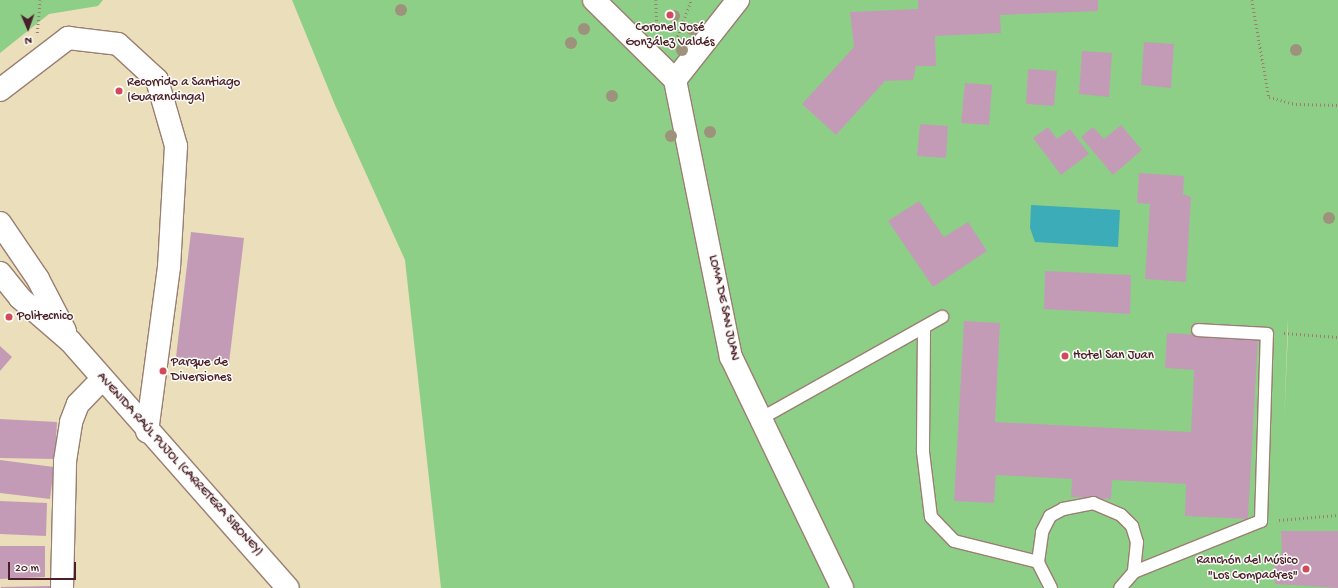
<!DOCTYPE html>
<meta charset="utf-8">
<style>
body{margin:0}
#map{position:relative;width:1338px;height:588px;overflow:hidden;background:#ebdeba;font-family:"Gochi Hand",sans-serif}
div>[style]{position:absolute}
.green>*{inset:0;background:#8ecf87}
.water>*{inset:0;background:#3cacb8}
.building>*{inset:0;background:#c49bb7}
.path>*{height:2.5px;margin-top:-1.25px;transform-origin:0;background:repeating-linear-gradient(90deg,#9a7e72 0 1px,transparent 0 4px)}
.roads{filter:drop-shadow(1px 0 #9a7e72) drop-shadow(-1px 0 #9a7e72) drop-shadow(0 1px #9a7e72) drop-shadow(0 -1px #9a7e72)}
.service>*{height:12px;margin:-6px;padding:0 6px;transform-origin:6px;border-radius:6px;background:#fff}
.minor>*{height:22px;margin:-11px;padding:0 11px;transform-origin:11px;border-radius:11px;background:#fff}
.tertiary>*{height:22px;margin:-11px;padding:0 11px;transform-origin:11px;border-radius:11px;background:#fff}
.primary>*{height:22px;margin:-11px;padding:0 11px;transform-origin:11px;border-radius:11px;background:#fff}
.trees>*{width:12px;height:12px;margin:-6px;border-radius:50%;background:#9d927b}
.dots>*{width:11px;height:11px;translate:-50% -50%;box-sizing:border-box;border:2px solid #fdfcf7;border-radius:50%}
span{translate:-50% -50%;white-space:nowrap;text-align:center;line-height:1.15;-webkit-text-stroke:3px #fdfcf7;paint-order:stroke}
.poi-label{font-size:13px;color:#4a1f2b}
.left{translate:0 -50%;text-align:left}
.right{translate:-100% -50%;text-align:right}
.street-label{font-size:13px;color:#4a1f2b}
.north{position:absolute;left:8px;top:8px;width:40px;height:40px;-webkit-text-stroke:3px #fdfcf7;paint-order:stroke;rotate:178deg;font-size:11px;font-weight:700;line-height:16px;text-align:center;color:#4a1f2b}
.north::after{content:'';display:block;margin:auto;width:14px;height:18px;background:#4a1f2b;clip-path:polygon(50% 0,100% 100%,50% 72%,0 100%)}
.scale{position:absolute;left:8px;top:562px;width:68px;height:18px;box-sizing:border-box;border:2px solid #4a1f2b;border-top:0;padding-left:5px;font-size:12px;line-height:14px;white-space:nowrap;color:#4a1f2b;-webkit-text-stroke:3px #fdfcf7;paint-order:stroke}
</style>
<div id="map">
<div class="green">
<div style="clip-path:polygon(0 0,103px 0,98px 6px,49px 14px,0 53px)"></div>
<div style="clip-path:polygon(evenodd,292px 0,1338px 0,1338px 588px,441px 588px,405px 260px,335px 105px,292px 0,1288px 319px,1288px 333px,1284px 423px,1288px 319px)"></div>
</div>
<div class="water">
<div style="clip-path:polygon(1031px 205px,1120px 210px,1118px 247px,1035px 242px,1030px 228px)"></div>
</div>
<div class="building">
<div style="clip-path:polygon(918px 0,1098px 0,1098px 11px,1000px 15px,1001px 33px,935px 36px,936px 66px,916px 66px,913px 80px,885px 81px,836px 135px,802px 104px,854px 47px,850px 12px,918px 9px)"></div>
<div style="clip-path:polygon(1144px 42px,1174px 44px,1171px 88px,1141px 85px)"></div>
<div style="clip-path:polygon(1082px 51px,1112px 53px,1109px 97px,1079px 94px)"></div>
<div style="clip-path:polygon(1028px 69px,1057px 71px,1054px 106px,1026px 104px)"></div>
<div style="clip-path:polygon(965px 83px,992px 85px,989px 125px,961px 123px)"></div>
<div style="clip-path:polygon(920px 124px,948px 126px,946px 158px,917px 156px)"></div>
<div style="clip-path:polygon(1121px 125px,1142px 150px,1113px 175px,1081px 137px,1093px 127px,1104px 139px)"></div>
<div style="clip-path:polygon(1048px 127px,1057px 139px,1070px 129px,1089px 154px,1061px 175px,1033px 138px)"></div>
<div style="clip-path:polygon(1139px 173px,1184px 176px,1183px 194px,1191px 197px,1186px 282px,1145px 279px,1150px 204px,1137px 203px)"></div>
<div style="clip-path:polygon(919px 201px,944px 237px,968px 222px,987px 251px,933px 287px,888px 221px)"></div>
<div style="clip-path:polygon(191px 232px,244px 238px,229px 363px,176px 357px)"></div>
<div style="clip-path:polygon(1045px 271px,1131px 275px,1130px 314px,1044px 309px)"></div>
<div style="clip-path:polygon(964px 321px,1000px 323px,995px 422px,1191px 432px,1194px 370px,1165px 368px,1167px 333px,1258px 338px,1248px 519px,1185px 516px,1186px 484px,1112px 480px,1111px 499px,1071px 497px,1072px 479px,996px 475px,994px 503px,954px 501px)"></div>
<div style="clip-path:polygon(0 346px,12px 357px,0 371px)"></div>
<div style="clip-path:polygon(0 419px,57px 422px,55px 459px,0 458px)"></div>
<div style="clip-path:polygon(0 460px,54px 467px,50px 499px,0 493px)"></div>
<div style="clip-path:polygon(0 501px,47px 503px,46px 536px,0 534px)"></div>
<div style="clip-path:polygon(1281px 531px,1338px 531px,1338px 588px,1275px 584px,1274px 555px,1282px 554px)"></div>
<div style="clip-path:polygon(0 546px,45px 546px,45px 577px,0 579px)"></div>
<div style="clip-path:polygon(51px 586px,51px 588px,1px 588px,1px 587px)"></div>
</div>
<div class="path">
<div style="left:656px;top:0;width:31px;rotate:88deg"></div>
<div style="left:1252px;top:0;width:98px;rotate:80.1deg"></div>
<div style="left:1269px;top:97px;width:28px;rotate:15deg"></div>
<div style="left:1296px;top:104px;width:42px;rotate:1.4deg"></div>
<div style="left:37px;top:33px;width:33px;rotate:-85deg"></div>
<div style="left:676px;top:40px;width:43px;rotate:-69.4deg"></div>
<div style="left:1284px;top:333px;width:54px;rotate:4.2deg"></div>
<div style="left:1279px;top:520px;width:59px;rotate:-4.8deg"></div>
</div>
<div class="roads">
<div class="service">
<div style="left:924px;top:330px;width:122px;rotate:90.5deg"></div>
<div style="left:923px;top:452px;width:65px;rotate:83deg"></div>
<div style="left:931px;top:517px;width:33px;rotate:46deg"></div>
<div style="left:954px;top:541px;width:87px;rotate:14deg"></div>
<div style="left:760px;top:419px;width:209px;rotate:-29.3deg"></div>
<div style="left:1134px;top:572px;width:137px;rotate:-21.9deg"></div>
<div style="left:1261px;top:521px;width:187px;rotate:-88.2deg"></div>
<div style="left:1267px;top:334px;width:69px;rotate:-176.7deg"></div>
<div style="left:1051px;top:588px;width:29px;rotate:-117deg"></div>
<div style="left:1038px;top:562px;width:30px;rotate:-82deg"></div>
<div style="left:1042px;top:532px;width:18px;rotate:-63deg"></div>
<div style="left:1050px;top:516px;width:15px;rotate:-28deg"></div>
<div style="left:1063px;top:509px;width:31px;rotate:-11deg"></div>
<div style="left:1093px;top:503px;width:30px;rotate:23deg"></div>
<div style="left:1121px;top:515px;width:16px;rotate:45deg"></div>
<div style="left:1132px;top:526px;width:17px;rotate:73deg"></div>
<div style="left:1137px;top:542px;width:30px;rotate:96deg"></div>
<div style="left:1134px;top:572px;width:21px;rotate:131deg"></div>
</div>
<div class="minor">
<div style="left:594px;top:0;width:114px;rotate:44.6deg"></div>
<div style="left:675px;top:80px;width:283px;rotate:78.6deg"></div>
<div style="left:731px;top:357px;width:256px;rotate:64.3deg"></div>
<div style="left:675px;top:80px;width:102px;rotate:-51.8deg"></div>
<div style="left:62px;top:588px;width:127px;rotate:-88.6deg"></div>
<div style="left:65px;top:461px;width:39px;rotate:-81deg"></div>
<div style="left:71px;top:422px;width:19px;rotate:-69deg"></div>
<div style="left:78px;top:404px;width:35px;rotate:-46deg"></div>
</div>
<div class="tertiary">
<div style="left:0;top:90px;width:86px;rotate:-37.4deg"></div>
<div style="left:68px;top:38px;width:50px;rotate:6.8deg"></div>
<div style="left:118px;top:44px;width:53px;rotate:42.7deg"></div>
<div style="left:157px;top:80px;width:69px;rotate:73.9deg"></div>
<div style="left:176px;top:146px;width:121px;rotate:93.3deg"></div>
<div style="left:169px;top:267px;width:166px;rotate:97.6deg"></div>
</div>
<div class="primary">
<div style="left:0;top:223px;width:68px;rotate:55.8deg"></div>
<div style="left:38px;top:279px;width:59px;rotate:62.6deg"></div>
<div style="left:0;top:273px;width:32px;rotate:51deg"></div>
<div style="left:20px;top:298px;width:66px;rotate:40.7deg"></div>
<div style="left:70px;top:341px;width:329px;rotate:48.6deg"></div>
</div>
</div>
<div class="trees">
<div style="left:401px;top:10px"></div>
<div style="left:674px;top:16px"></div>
<div style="left:584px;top:29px"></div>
<div style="left:692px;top:29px"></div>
<div style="left:571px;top:43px"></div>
<div style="left:682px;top:50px"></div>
<div style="left:1296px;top:50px"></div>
<div style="left:612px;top:96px"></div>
<div style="left:710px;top:132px"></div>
<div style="left:671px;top:136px"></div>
<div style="left:1329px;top:218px"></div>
</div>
<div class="dots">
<div style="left:670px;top:15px;background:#d1495b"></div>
<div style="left:119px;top:91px;background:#d1495b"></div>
<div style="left:9px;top:317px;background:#d1495b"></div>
<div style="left:1065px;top:356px;background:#d1495b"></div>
<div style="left:163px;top:371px;background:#d1495b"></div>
<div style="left:1306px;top:569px;background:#d1495b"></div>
</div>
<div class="poi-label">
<span style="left:670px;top:36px">Coronel José<br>González Valdés</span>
<span class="left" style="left:127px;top:91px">Recorrido a Santiago<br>(Guarandinga)</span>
<span class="left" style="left:17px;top:317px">Politecnico</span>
<span class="left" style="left:1073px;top:356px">Hotel San Juan</span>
<span class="left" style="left:171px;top:371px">Parque de<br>Diversiones</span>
<span class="right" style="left:1298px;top:569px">Ranchón del Músico<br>"Los Compadres"</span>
</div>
<div class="street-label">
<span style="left:723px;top:308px;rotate:78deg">LOMA DE SAN JUAN</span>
<span style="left:179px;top:465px;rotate:48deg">AVENIDA RAÚL PUJOL (CARRETERA SIBONEY)</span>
</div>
<div class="north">N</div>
<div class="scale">20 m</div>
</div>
